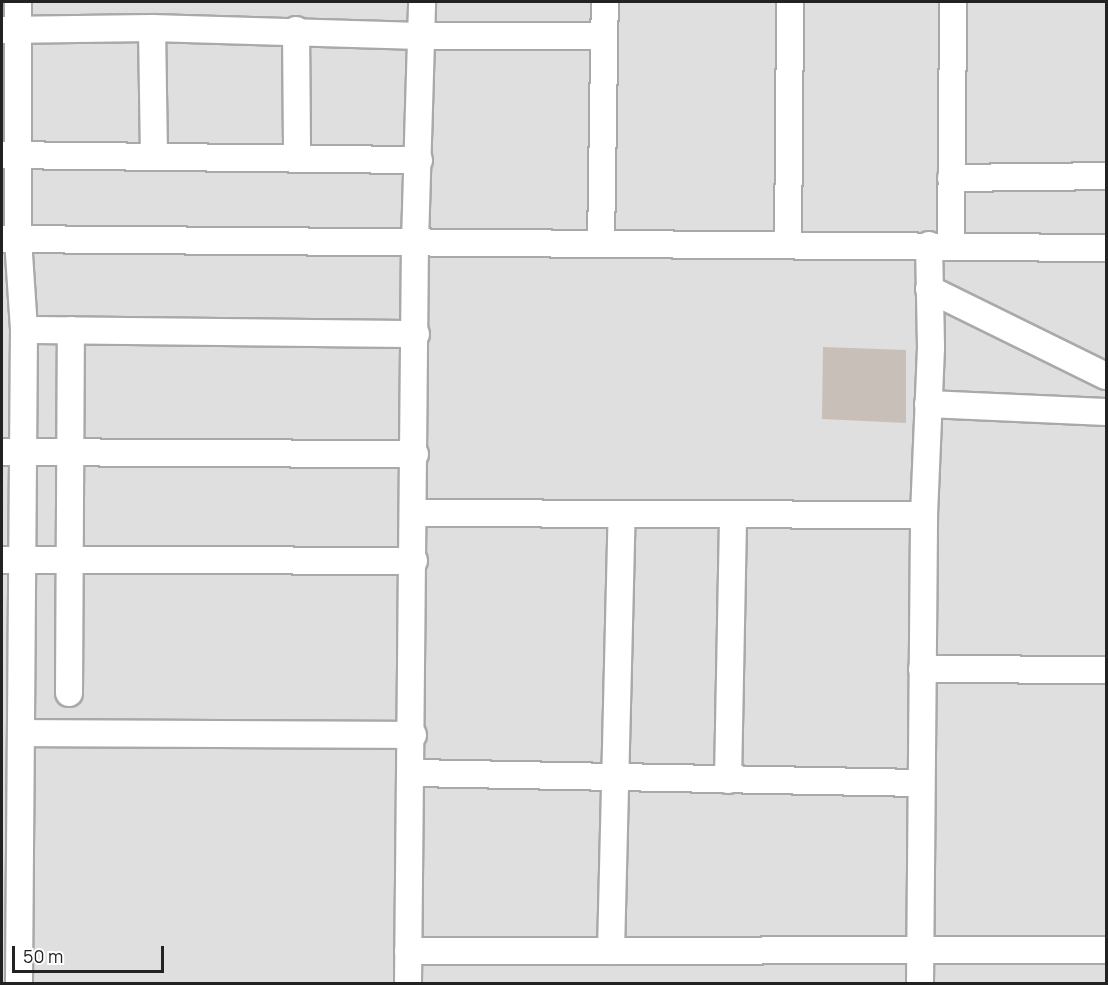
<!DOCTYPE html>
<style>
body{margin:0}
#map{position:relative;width:1108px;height:985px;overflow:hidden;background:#f2efe9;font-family:Manrope,sans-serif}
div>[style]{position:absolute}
.residential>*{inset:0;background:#e0dfdf}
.building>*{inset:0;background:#c7bfb8}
.roads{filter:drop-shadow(2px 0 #a9a9a9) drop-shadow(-2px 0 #a9a9a9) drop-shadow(0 2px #a9a9a9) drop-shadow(0 -2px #a9a9a9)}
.minor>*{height:26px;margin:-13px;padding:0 13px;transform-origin:13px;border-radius:13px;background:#fff}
span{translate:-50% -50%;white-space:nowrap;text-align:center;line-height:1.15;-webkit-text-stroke:4.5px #fff;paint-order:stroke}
.frame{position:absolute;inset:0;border:3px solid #222;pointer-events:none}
.scale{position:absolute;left:12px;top:946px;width:152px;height:27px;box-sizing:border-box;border:3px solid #222;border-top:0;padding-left:8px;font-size:18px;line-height:21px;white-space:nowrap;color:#222;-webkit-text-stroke:4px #fff;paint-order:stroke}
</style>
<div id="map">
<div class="residential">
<div style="clip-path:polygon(2px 2px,1106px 2px,1106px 983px,2px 983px)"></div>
</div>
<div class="building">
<div style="clip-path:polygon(823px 347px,906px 350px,906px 423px,822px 419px)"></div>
</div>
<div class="roads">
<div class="minor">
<div style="left:18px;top:2px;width:237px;rotate:90deg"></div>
<div style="left:18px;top:239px;width:91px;rotate:86.2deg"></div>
<div style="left:24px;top:330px;width:654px;rotate:90.44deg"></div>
<div style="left:152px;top:28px;width:127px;rotate:89.1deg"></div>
<div style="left:2px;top:30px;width:150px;rotate:-0.8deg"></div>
<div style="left:152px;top:28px;width:268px;rotate:1.7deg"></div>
<div style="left:420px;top:36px;width:184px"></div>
<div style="left:296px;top:30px;width:126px;rotate:89.5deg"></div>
<div style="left:2px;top:155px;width:417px;rotate:0.7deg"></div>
<div style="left:951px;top:178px;width:155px;rotate:-0.7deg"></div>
<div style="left:2px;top:239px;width:1104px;rotate:0.47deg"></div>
<div style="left:601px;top:244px;width:242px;rotate:-89.1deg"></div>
<div style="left:788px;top:245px;width:243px;rotate:-89.5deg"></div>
<div style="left:951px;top:245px;width:243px;rotate:-89.5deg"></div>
<div style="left:929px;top:289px;width:197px;rotate:26.2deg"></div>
<div style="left:24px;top:330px;width:392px;rotate:0.6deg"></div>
<div style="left:928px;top:404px;width:178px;rotate:2.6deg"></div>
<div style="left:2px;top:452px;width:413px;rotate:0.3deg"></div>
<div style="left:415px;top:513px;width:509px;rotate:0.23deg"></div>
<div style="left:2px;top:560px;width:412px;rotate:0.1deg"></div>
<div style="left:922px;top:669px;width:184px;rotate:0.3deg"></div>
<div style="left:69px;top:693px;width:363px;rotate:-89.7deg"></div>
<div style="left:21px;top:733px;width:392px;rotate:0.3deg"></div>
<div style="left:413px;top:773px;width:508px;rotate:1.13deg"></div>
<div style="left:728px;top:780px;width:265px;rotate:-88.9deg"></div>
<div style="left:408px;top:951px;width:698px;rotate:-0.08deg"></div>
<div style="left:611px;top:951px;width:437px;rotate:-88.6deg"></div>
<div style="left:408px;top:984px;width:742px;rotate:-89.46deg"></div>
<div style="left:415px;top:242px;width:240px;rotate:-88.3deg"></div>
<div style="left:920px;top:984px;width:469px;rotate:-89.5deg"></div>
<div style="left:924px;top:515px;width:168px;rotate:-87.6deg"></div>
<div style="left:931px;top:347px;width:102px;rotate:-91.1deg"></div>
</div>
</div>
<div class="frame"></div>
<div class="scale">50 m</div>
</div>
